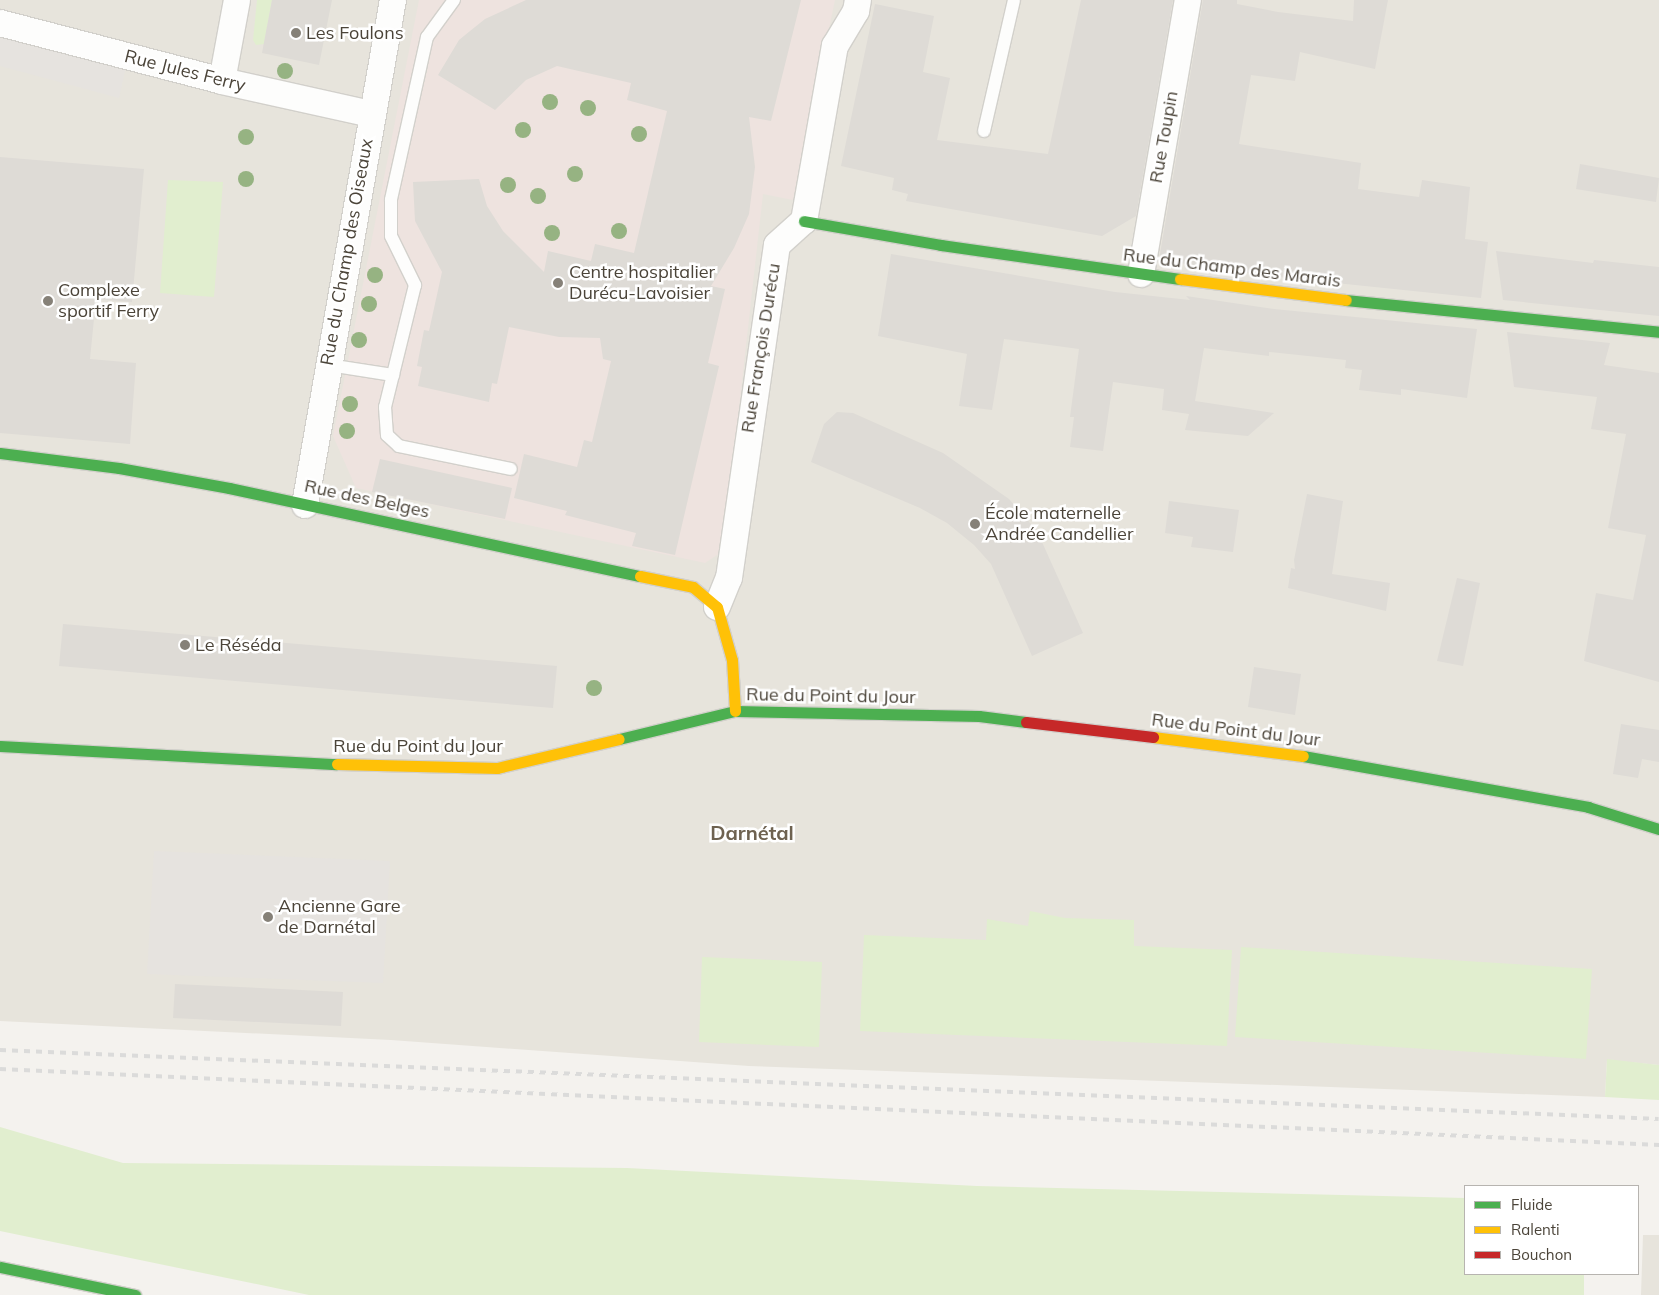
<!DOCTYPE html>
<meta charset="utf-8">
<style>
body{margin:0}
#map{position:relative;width:1659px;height:1295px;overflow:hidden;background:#f4f2ee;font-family:Mulish,sans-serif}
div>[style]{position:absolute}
.residential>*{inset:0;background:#e7e4dc}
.medical>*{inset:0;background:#eee3df}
.green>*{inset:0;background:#e1eecf}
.parking>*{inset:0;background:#e6e3df}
.building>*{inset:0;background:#dedbd6}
.roads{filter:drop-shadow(1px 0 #d2d0cb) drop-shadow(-1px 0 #d2d0cb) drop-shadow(0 1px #d2d0cb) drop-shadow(0 -1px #d2d0cb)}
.lane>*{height:12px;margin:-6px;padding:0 6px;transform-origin:6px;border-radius:6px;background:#fdfdfc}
.street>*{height:26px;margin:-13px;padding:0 13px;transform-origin:13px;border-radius:13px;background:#fdfdfc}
.fast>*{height:11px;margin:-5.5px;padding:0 5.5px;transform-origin:5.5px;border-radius:5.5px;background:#4caf50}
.slow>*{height:11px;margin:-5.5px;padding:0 5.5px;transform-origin:5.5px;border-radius:5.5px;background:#ffc107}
.jam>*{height:11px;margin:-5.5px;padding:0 5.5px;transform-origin:5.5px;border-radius:5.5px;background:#c62828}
.rail>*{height:4px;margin-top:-2px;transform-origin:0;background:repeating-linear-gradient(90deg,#dbdbda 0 6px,transparent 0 12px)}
.trees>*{width:16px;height:16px;margin:-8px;border-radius:50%;background:#96b382}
.dots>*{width:14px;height:14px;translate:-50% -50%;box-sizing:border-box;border:2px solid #fff;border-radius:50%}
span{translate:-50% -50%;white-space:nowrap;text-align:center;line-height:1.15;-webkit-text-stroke:5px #fff;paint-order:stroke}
.poi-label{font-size:18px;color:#4b4439}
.left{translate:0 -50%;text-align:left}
.street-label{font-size:18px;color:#4b4439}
.quarter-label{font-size:20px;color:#6e6250;font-weight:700}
.legend{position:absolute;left:1464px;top:1185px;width:175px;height:90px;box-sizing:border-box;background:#fff;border:1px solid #b7b4b0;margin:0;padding:6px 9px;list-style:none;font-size:15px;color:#4b4439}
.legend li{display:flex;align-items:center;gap:10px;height:25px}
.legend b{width:25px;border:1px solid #b7b4b0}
</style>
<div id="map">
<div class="residential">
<div style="clip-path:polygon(0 0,1659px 0,1659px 1065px,1607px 1060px,1605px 1097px,749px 1066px,391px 1040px,0 1021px)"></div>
<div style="clip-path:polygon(1643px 1235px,1659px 1235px,1659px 1295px,1641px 1295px)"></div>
</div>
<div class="medical">
<div style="clip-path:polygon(419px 0,835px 0,793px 200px,763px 194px,723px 551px,705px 563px,356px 488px,333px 436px)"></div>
</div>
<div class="green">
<div style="clip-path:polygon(257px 0,272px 0,264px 44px,256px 45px,253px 40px)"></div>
<div style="clip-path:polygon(168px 180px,223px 182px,214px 297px,160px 293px)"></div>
<div style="clip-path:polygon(1030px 911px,1065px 918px,1134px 920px,1134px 946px,1232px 950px,1227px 1046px,860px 1031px,864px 935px,986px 940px,987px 919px,1028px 926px)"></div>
<div style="clip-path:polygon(1241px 947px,1592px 969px,1586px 1059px,1235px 1037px)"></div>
<div style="clip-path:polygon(702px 957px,822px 962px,819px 1047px,699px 1042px)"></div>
<div style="clip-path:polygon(1607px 1059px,1659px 1065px,1659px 1100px,1605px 1097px)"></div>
<div style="clip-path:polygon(0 1127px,123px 1163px,627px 1168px,977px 1186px,1465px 1198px,1465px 1274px,1584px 1274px,1584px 1295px,309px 1295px,0 1231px)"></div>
</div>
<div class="parking">
<div style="clip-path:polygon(0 23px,128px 57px,119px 98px,0 66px)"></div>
<div style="clip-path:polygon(154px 851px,390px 861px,383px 983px,147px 974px)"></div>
</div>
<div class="building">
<div style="clip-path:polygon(272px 0,332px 0,319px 65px,262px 53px)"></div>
<div style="clip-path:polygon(526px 0,801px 0,771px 121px,749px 117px,755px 167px,749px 214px,734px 248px,711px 286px,725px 289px,708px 363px,719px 366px,675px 555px,632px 546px,636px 533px,565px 515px,567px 511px,514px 498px,524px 454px,577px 467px,584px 440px,592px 442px,611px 361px,603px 359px,600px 338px,559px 337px,509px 327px,497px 384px,492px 383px,489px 402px,418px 386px,422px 367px,417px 366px,424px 330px,429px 331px,442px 272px,415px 221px,413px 182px,479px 179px,487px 206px,503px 231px,544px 272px,548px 251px,591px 261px,595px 244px,634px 253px,667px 111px,627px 100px,631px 83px,557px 66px,526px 80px,495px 110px,438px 75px,459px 40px,470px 31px,485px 19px)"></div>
<div style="clip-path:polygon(1081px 0,1173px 0,1136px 216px,1102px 236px,906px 201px,908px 194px,892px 190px,894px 178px,841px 166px,875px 4px,934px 16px,923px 72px,950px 78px,937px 140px,1048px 154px)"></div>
<div style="clip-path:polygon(1203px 0,1237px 0,1237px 4px,1278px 12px,1353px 21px,1354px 0,1388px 0,1375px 69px,1300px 52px,1295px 81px,1251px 75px,1239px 144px,1361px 163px,1358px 189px,1419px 197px,1422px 180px,1470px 187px,1465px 239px,1488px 242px,1481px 298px,1278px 277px,1159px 260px)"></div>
<div style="clip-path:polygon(0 157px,144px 169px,132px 302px,96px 299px,90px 359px,136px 363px,130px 444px,0 433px)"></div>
<div style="clip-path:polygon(1580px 164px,1659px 178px,1656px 202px,1576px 189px)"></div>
<div style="clip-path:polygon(1496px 251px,1593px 263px,1594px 260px,1659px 267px,1659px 316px,1503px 300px)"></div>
<div style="clip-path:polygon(891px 254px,1115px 292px,1190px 300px,1186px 296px,1274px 309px,1477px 329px,1467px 398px,1401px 389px,1401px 395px,1359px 390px,1362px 370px,1345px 368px,1346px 360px,1269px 352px,1269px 356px,1204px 348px,1195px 401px,1274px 413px,1248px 436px,1185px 430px,1189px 414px,1162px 410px,1164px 389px,1113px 382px,1103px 451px,1070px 447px,1074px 417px,1070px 417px,1079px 349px,1004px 339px,992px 410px,959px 406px,967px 354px,878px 336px)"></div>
<div style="clip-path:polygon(1507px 332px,1610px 343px,1604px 365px,1659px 373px,1659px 682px,1584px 661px,1596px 593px,1633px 600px,1646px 535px,1608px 528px,1626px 434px,1591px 429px,1597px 397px,1514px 387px)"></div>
<div style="clip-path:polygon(837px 412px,853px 413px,943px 453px,1009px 499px,1037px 531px,1083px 633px,1032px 656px,991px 564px,974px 545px,947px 523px,920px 508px,811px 462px,824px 424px)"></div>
<div style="clip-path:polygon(380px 459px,512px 488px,505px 519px,372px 492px)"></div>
<div style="clip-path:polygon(1307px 494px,1343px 501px,1332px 574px,1390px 583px,1386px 611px,1288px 588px,1291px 568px,1295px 569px,1294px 560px)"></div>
<div style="clip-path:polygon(1169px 501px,1239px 510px,1233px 552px,1191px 547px,1193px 537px,1165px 533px)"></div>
<div style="clip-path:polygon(1457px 578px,1480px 583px,1463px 666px,1437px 661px)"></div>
<div style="clip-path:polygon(63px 624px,557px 666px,553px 708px,59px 666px)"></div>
<div style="clip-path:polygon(1254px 667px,1301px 674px,1295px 715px,1248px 707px)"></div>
<div style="clip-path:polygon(1621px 724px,1659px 730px,1659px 762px,1642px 759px,1638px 778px,1613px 774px)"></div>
<div style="clip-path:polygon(175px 984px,343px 992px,341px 1026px,173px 1018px)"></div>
</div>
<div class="roads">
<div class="lane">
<div style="left:454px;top:0;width:46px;rotate:126.1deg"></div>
<div style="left:427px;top:37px;width:167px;rotate:102.5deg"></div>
<div style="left:391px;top:200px;width:36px;rotate:90deg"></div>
<div style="left:391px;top:236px;width:55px;rotate:63.9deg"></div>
<div style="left:415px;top:285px;width:126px;rotate:103.8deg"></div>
<div style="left:385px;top:407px;width:28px;rotate:86deg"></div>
<div style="left:387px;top:435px;width:16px;rotate:43deg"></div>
<div style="left:399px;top:446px;width:114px;rotate:11.6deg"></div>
<div style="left:984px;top:131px;width:134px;rotate:-77.1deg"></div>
<div style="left:329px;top:365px;width:65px;rotate:8.9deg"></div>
</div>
<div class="street">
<div style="left:0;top:23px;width:229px;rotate:14.6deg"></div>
<div style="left:222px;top:81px;width:153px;rotate:12.5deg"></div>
<div style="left:222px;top:81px;width:82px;rotate:-79.5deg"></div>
<div style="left:1141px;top:274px;width:278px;rotate:-80.3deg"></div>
<div style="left:305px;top:505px;width:513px;rotate:-80.12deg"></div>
<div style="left:717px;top:607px;width:31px;rotate:-68deg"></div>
<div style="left:729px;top:578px;width:336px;rotate:-81.8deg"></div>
<div style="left:777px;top:245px;width:36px;rotate:-42deg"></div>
<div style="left:804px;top:221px;width:178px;rotate:-80deg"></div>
<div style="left:835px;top:46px;width:41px;rotate:-59deg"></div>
<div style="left:856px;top:11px;width:11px;rotate:-80deg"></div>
</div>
<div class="fast">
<div style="left:804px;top:221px;width:139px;rotate:9.9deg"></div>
<div style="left:941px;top:245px;width:241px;rotate:8.1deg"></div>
<div style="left:1346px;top:300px;width:315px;rotate:5.8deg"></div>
<div style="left:0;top:453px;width:120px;rotate:7.2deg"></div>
<div style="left:119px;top:468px;width:112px;rotate:10.3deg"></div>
<div style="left:229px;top:488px;width:420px;rotate:12.1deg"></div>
<div style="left:619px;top:739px;width:119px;rotate:-13.6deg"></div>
<div style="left:735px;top:711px;width:244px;rotate:1.2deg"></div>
<div style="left:979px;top:716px;width:47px;rotate:7.3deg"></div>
<div style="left:0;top:746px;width:337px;rotate:3.1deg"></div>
<div style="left:1303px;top:756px;width:290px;rotate:10.1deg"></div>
<div style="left:1588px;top:807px;width:74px;rotate:17.2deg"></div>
<div style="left:0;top:1267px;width:138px;rotate:11.7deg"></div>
</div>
<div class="slow">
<div style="left:1180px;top:279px;width:167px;rotate:7.2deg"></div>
<div style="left:640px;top:576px;width:54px;rotate:11.7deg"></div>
<div style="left:693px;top:587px;width:31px;rotate:40deg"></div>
<div style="left:717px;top:607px;width:55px;rotate:74.2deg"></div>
<div style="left:732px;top:660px;width:51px;rotate:86.6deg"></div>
<div style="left:1153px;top:737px;width:151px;rotate:7.2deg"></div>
<div style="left:337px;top:764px;width:160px;rotate:1.4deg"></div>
<div style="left:497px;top:768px;width:125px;rotate:-13.4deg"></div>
</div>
<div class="jam">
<div style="left:1026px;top:722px;width:128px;rotate:6.7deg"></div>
</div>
</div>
<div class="rail">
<div style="left:0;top:1050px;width:1660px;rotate:2.38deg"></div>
<div style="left:0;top:1069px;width:1661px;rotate:2.62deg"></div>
</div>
<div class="trees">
<div style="left:285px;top:71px"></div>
<div style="left:550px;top:102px"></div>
<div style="left:588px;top:108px"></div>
<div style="left:523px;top:130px"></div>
<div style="left:639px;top:134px"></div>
<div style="left:246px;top:137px"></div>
<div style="left:575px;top:174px"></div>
<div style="left:246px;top:179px"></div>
<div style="left:508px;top:185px"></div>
<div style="left:538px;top:196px"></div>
<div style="left:619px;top:231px"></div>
<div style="left:552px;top:233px"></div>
<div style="left:375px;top:275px"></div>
<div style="left:369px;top:304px"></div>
<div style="left:359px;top:340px"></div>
<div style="left:350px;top:404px"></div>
<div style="left:347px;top:431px"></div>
<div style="left:594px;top:688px"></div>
</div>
<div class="dots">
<div style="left:296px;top:33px;background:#868178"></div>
<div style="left:558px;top:283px;background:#868178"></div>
<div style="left:48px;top:301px;background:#868178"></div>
<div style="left:975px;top:524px;background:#868178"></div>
<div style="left:185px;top:645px;background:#868178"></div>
<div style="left:268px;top:917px;background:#868178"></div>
</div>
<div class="poi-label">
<span class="left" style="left:306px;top:33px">Les Foulons</span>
<span class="left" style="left:569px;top:283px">Centre hospitalier<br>Durécu-Lavoisier</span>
<span class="left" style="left:58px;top:301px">Complexe<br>sportif Ferry</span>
<span class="left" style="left:985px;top:524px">École maternelle<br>Andrée Candellier</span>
<span class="left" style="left:195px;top:645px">Le Réséda</span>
<span class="left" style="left:278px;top:917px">Ancienne Gare<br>de Darnétal</span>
</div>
<div class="street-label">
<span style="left:185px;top:71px;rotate:14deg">Rue Jules Ferry</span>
<span style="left:1164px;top:137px;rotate:-80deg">Rue Toupin</span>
<span style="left:347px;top:252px;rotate:-80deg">Rue du Champ des Oiseaux</span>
<span style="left:1232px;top:268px;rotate:7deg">Rue du Champ des Marais</span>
<span style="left:761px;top:348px;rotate:-81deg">Rue François Durécu</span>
<span style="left:367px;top:499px;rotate:12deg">Rue des Belges</span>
<span style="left:831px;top:696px;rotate:1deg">Rue du Point du Jour</span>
<span style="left:1236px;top:730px;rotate:7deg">Rue du Point du Jour</span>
<span style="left:418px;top:746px">Rue du Point du Jour</span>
</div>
<div class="quarter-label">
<span style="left:752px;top:832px">Darnétal</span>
</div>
<ul class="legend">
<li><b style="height:6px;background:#4caf50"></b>Fluide</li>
<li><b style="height:6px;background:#ffc107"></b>Ralenti</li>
<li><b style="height:6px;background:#c62828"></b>Bouchon</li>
</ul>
</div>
